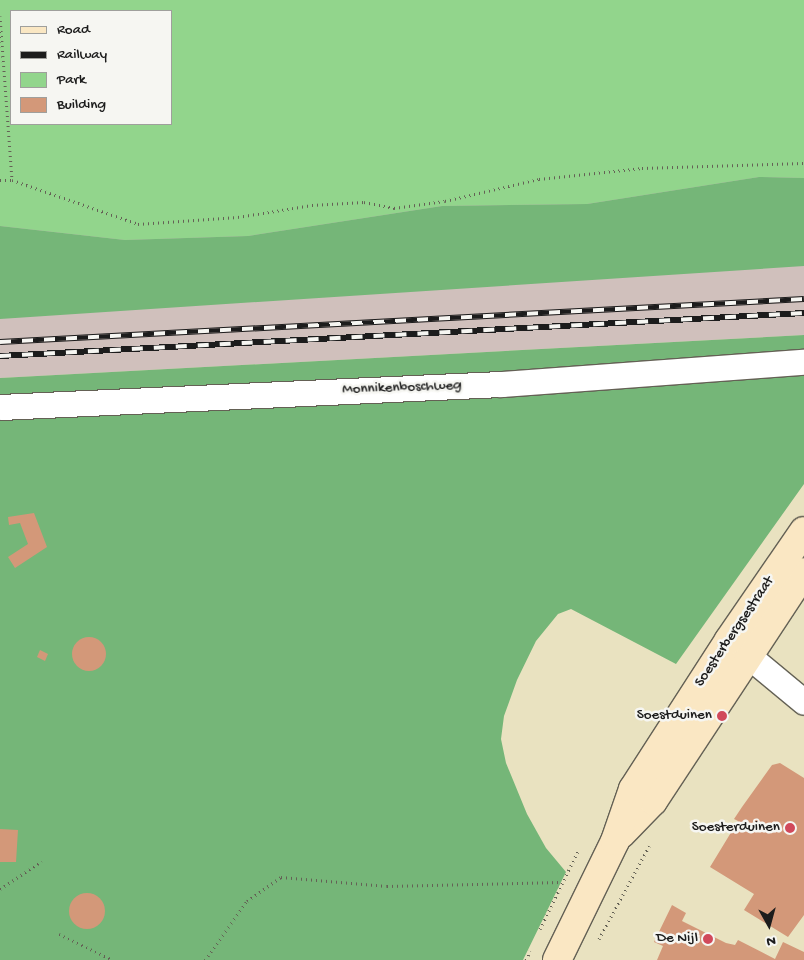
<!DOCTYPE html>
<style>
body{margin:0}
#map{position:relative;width:804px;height:960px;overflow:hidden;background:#e9e2c0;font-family:"Gochi Hand",sans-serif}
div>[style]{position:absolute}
.industrial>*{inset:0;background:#d0c0bc}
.green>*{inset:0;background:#92d58c}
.forest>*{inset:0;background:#75b678}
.building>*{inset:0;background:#d39879}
.round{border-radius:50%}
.path>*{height:3px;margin-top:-1.5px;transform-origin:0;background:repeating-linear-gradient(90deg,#646155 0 1px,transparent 0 5px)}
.roads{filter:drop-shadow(1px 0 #646155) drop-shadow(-1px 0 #646155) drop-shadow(0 1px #646155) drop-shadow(0 -1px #646155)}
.street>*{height:25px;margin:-12.5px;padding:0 12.5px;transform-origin:12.5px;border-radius:12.5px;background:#fff}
.secondary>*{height:28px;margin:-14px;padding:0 14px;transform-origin:14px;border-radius:14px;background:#fae7c3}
.rail>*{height:5.5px;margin-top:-2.75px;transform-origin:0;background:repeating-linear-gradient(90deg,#f6f6f2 0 11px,#1c1c1c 0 22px);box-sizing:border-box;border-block:1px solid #1c1c1c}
.dots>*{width:14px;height:14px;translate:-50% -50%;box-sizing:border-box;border:2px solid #f6f6f2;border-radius:50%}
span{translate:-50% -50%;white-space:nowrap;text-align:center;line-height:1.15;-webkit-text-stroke:5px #f6f6f2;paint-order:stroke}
.street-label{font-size:15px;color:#1c1c1c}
.poi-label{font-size:15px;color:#1c1c1c}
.right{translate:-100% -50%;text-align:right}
.legend{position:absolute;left:10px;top:10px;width:162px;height:115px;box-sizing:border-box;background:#f6f6f2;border:1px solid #9f9f9c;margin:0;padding:6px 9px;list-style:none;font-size:15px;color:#1c1c1c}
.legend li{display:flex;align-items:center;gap:10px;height:25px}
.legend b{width:25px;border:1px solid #9f9f9c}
.north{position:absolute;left:744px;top:900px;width:50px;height:50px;-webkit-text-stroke:4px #f6f6f2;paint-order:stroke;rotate:173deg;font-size:14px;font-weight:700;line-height:20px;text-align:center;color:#1c1c1c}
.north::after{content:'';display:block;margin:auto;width:18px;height:22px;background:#1c1c1c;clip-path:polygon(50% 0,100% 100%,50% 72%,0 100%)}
</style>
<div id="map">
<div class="industrial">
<div style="clip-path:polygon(evenodd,0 0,804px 0,804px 335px,0 378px,0 0,11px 11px,171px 11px,171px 124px,11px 124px,11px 11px)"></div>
</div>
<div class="green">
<div style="clip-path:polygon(evenodd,0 0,804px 0,804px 178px,759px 177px,587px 204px,442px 206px,248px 236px,125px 240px,0 226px,0 0,11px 11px,171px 11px,171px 124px,11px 124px,11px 11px)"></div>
</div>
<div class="forest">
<div style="clip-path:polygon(759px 177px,804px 178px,804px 266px,0 319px,0 226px,125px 240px,248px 236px,442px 206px,587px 204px)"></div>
<div style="clip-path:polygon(804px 335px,804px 484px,676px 664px,571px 609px,558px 614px,536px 641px,517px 680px,504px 716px,501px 739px,506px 763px,527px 814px,546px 848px,566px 872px,523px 960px,0 960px,0 378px)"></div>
</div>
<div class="building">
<div style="clip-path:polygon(34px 513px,47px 547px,15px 568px,8px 557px,28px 544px,20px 523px,9px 525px,8px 517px)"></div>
<div class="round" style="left:72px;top:637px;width:34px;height:34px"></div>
<div style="clip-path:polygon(40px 650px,48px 654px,45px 661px,37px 657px)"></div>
<div style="clip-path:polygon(780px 763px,804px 778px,804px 915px,788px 937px,744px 910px,754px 894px,710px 867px,738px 821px,734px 819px,742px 807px,772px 765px)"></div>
<div style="clip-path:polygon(0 829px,18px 830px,16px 862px,0 862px)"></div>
<div class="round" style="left:69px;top:893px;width:36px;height:36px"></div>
<div style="clip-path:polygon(672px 905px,686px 913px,682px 921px,726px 943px,735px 945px,738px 940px,775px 959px,783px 942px,804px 952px,804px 960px,657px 960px,663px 946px,654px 942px)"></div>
</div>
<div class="path">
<div style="left:0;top:16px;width:164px;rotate:85.8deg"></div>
<div style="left:0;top:180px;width:12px"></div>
<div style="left:12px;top:180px;width:133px;rotate:19.2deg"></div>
<div style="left:138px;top:224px;width:100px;rotate:-4deg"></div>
<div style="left:238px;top:217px;width:75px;rotate:-9.2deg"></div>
<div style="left:312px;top:205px;width:52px;rotate:-3.3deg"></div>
<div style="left:364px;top:202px;width:31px;rotate:11deg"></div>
<div style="left:394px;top:208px;width:51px;rotate:-7.8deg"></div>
<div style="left:445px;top:201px;width:97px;rotate:-13.2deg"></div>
<div style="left:539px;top:179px;width:104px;rotate:-6.1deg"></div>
<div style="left:642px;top:168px;width:162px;rotate:-1.8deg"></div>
<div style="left:0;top:889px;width:50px;rotate:-33.7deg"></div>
<div style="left:540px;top:929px;width:89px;rotate:-64deg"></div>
<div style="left:59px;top:934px;width:60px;rotate:25.7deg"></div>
<div style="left:599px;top:939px;width:106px;rotate:-61.7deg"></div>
<div style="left:205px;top:960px;width:72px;rotate:-54.6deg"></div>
<div style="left:247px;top:901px;width:42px;rotate:-35.2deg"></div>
<div style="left:281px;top:877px;width:106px;rotate:4.9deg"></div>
<div style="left:387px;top:886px;width:174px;rotate:-1.3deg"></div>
<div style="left:526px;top:960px;width:10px;rotate:-66deg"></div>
</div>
<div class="roads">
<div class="street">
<div style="left:0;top:407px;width:502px;rotate:-2.63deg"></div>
<div style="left:501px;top:384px;width:304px;rotate:-4.2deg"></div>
<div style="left:733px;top:643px;width:92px;rotate:39.7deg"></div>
</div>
<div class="secondary">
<div style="left:621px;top:834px;width:46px;rotate:-45.9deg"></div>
<div style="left:653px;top:801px;width:274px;rotate:-56.6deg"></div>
<div style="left:557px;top:960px;width:132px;rotate:-64deg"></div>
<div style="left:615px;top:841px;width:55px;rotate:-70.9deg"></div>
<div style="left:633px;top:789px;width:177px;rotate:-57.2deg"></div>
<div style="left:729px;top:640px;width:132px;rotate:-55.5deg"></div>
</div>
</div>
<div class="rail">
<div style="left:0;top:342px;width:805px;rotate:-3.06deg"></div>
<div style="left:0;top:356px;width:805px;rotate:-3.06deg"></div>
</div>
<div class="dots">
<div style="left:722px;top:716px;background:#d1495b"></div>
<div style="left:790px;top:828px;background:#d1495b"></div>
<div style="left:708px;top:939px;background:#d1495b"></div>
</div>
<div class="street-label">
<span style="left:402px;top:388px;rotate:-2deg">Monnikenboschweg</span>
<span style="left:735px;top:632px;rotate:-56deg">Soesterbergsestraat</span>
</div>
<div class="poi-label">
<span class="right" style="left:712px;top:716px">Soestduinen</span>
<span class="right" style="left:780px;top:828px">Soesterduinen</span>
<span class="right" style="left:698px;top:939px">De Nijl</span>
</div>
<ul class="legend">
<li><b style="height:6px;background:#fae7c3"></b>Road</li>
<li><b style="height:6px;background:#1c1c1c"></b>Railway</li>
<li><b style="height:14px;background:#92d58c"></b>Park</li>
<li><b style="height:14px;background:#d39879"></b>Building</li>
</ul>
<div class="north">N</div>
</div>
